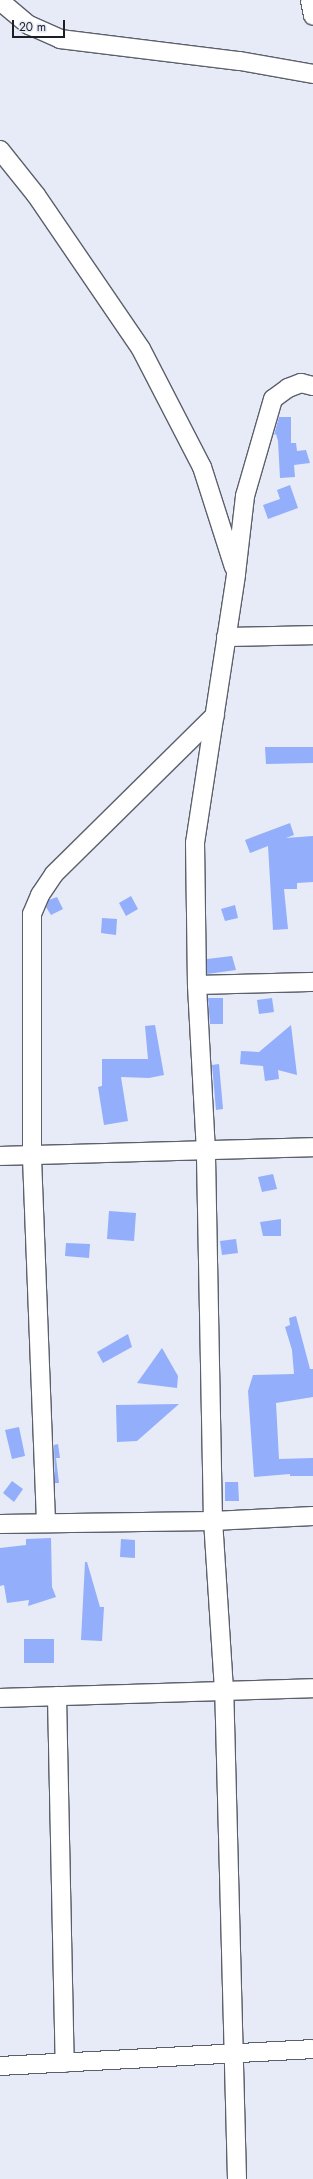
<!DOCTYPE html>
<style>
body{margin:0}
#map{position:relative;width:313px;height:2179px;overflow:hidden;background:#e6ebf7;font-family:Jost,sans-serif}
div>[style]{position:absolute}
.building>*{inset:0;background:#93aefa}
.roads{filter:drop-shadow(1px 0 #5c606b) drop-shadow(-1px 0 #5c606b) drop-shadow(0 1px #5c606b) drop-shadow(0 -1px #5c606b)}
.street>*{height:18px;margin:-9px;padding:0 9px;transform-origin:9px;border-radius:9px;background:#fff}
span{translate:-50% -50%;white-space:nowrap;text-align:center;line-height:1.15;-webkit-text-stroke:4px #e6ebf7;paint-order:stroke}
.scale{position:absolute;left:12px;top:20px;width:53px;height:18px;box-sizing:border-box;border:2px solid #1d1e23;border-top:0;padding-left:5px;font-size:12px;line-height:14px;white-space:nowrap;color:#1d1e23;-webkit-text-stroke:3px #e6ebf7;paint-order:stroke}
</style>
<div id="map">
<div class="building">
<div style="clip-path:polygon(279px 417px,291px 417px,291px 443px,296px 443px,297px 451px,306px 450px,310px 463px,294px 465px,295px 477px,280px 478px,278px 441px,276px 434px,274px 435px)"></div>
<div style="clip-path:polygon(290px 485px,298px 508px,268px 519px,263px 505px,280px 499px,277px 490px)"></div>
<div style="clip-path:polygon(265px 747px,313px 747px,313px 763px,266px 764px)"></div>
<div style="clip-path:polygon(290px 823px,294px 835px,286px 838px,313px 836px,313px 882px,297px 883px,297px 889px,284px 889px,288px 929px,273px 930px,268px 846px,250px 853px,245px 840px)"></div>
<div style="clip-path:polygon(131px 896px,138px 909px,126px 916px,119px 903px)"></div>
<div style="clip-path:polygon(57px 897px,63px 909px,51px 915px,46px 907px,49px 900px)"></div>
<div style="clip-path:polygon(235px 905px,238px 918px,225px 921px,221px 909px)"></div>
<div style="clip-path:polygon(102px 918px,117px 919px,116px 935px,101px 933px)"></div>
<div style="clip-path:polygon(232px 956px,236px 970px,207px 974px,207px 959px)"></div>
<div style="clip-path:polygon(208px 998px,223px 998px,223px 1024px,210px 1024px)"></div>
<div style="clip-path:polygon(272px 998px,274px 1012px,259px 1014px,257px 1000px)"></div>
<div style="clip-path:polygon(155px 1025px,164px 1075px,149px 1078px,121px 1077px,128px 1121px,104px 1125px,98px 1087px,102px 1086px,102px 1059px,148px 1059px,145px 1026px)"></div>
<div style="clip-path:polygon(291px 1025px,297px 1075px,278px 1070px,279px 1079px,265px 1081px,263px 1066px,240px 1064px,241px 1051px,259px 1052px)"></div>
<div style="clip-path:polygon(219px 1064px,223px 1109px,216px 1110px,212px 1065px)"></div>
<div style="clip-path:polygon(273px 1174px,277px 1189px,262px 1192px,258px 1177px)"></div>
<div style="clip-path:polygon(109px 1211px,136px 1213px,134px 1241px,107px 1239px)"></div>
<div style="clip-path:polygon(281px 1219px,281px 1236px,263px 1236px,260px 1222px)"></div>
<div style="clip-path:polygon(236px 1239px,238px 1253px,222px 1255px,220px 1241px)"></div>
<div style="clip-path:polygon(66px 1243px,90px 1244px,89px 1258px,65px 1256px)"></div>
<div style="clip-path:polygon(296px 1316px,310px 1369px,313px 1369px,313px 1397px,276px 1403px,279px 1459px,313px 1458px,313px 1476px,290px 1476px,290px 1474px,254px 1477px,248px 1391px,253px 1375px,294px 1374px,292px 1350px,285px 1327px,290px 1325px,289px 1318px)"></div>
<div style="clip-path:polygon(128px 1334px,132px 1347px,103px 1363px,97px 1352px)"></div>
<div style="clip-path:polygon(162px 1348px,178px 1376px,177px 1388px,137px 1383px)"></div>
<div style="clip-path:polygon(179px 1404px,137px 1441px,117px 1442px,116px 1405px)"></div>
<div style="clip-path:polygon(19px 1427px,25px 1456px,12px 1459px,5px 1430px)"></div>
<div style="clip-path:polygon(58px 1444px,60px 1458px,56px 1458px,59px 1483px,55px 1483px,54px 1445px)"></div>
<div style="clip-path:polygon(12px 1481px,23px 1489px,14px 1502px,3px 1493px)"></div>
<div style="clip-path:polygon(225px 1482px,238px 1482px,239px 1501px,225px 1501px)"></div>
<div style="clip-path:polygon(51px 1538px,52px 1587px,56px 1597px,28px 1606px,29px 1600px,7px 1603px,4px 1585px,0 1586px,0 1548px,26px 1545px,26px 1539px)"></div>
<div style="clip-path:polygon(121px 1539px,135px 1540px,135px 1558px,120px 1557px)"></div>
<div style="clip-path:polygon(85px 1562px,87px 1562px,100px 1607px,104px 1607px,102px 1641px,81px 1640px)"></div>
<div style="clip-path:polygon(24px 1639px,54px 1639px,54px 1663px,24px 1663px)"></div>
</div>
<div class="roads">
<div class="street">
<div style="left:310px;top:0;width:16px;rotate:79deg"></div>
<div style="left:0;top:1px;width:38px;rotate:40deg"></div>
<div style="left:29px;top:25px;width:34px;rotate:24deg"></div>
<div style="left:60px;top:39px;width:181px;rotate:7deg"></div>
<div style="left:240px;top:61px;width:74px;rotate:10.1deg"></div>
<div style="left:0;top:150px;width:58px;rotate:51.3deg"></div>
<div style="left:36px;top:195px;width:186px;rotate:55.7deg"></div>
<div style="left:141px;top:349px;width:133px;rotate:62.7deg"></div>
<div style="left:202px;top:467px;width:105px;rotate:72.3deg"></div>
<div style="left:226px;top:637px;width:87px;rotate:-1.3deg"></div>
<div style="left:197px;top:985px;width:116px;rotate:-1.5deg"></div>
<div style="left:0;top:1156px;width:313px;rotate:-1.6deg"></div>
<div style="left:46px;top:1522px;width:367px;rotate:-92.2deg"></div>
<div style="left:32px;top:1155px;width:241px;rotate:-90deg"></div>
<div style="left:32px;top:914px;width:21px;rotate:-67deg"></div>
<div style="left:40px;top:895px;width:25px;rotate:-56deg"></div>
<div style="left:54px;top:874px;width:226px;rotate:-44.6deg"></div>
<div style="left:0;top:1524px;width:213px;rotate:-0.8deg"></div>
<div style="left:213px;top:1521px;width:100px;rotate:-2.9deg"></div>
<div style="left:57px;top:1696px;width:367px;rotate:88.8deg"></div>
<div style="left:0;top:1698px;width:313px;rotate:-1.8deg"></div>
<div style="left:0;top:2066px;width:313px;rotate:-3.1deg"></div>
<div style="left:237px;top:2179px;width:489px;rotate:-91.5deg"></div>
<div style="left:224px;top:1690px;width:169px;rotate:-93.7deg"></div>
<div style="left:213px;top:1521px;width:369px;rotate:-91.1deg"></div>
<div style="left:206px;top:1152px;width:167px;rotate:-93.1deg"></div>
<div style="left:197px;top:985px;width:142px;rotate:-90.8deg"></div>
<div style="left:195px;top:843px;width:272px;rotate:-81.3deg"></div>
<div style="left:236px;top:574px;width:79px;rotate:-83.4deg"></div>
<div style="left:245px;top:496px;width:101px;rotate:-73.9deg"></div>
<div style="left:273px;top:399px;width:19px;rotate:-36deg"></div>
<div style="left:288px;top:388px;width:14px;rotate:-21deg"></div>
<div style="left:301px;top:383px;width:12px;rotate:14deg"></div>
</div>
</div>
<div class="scale">20 m</div>
</div>
